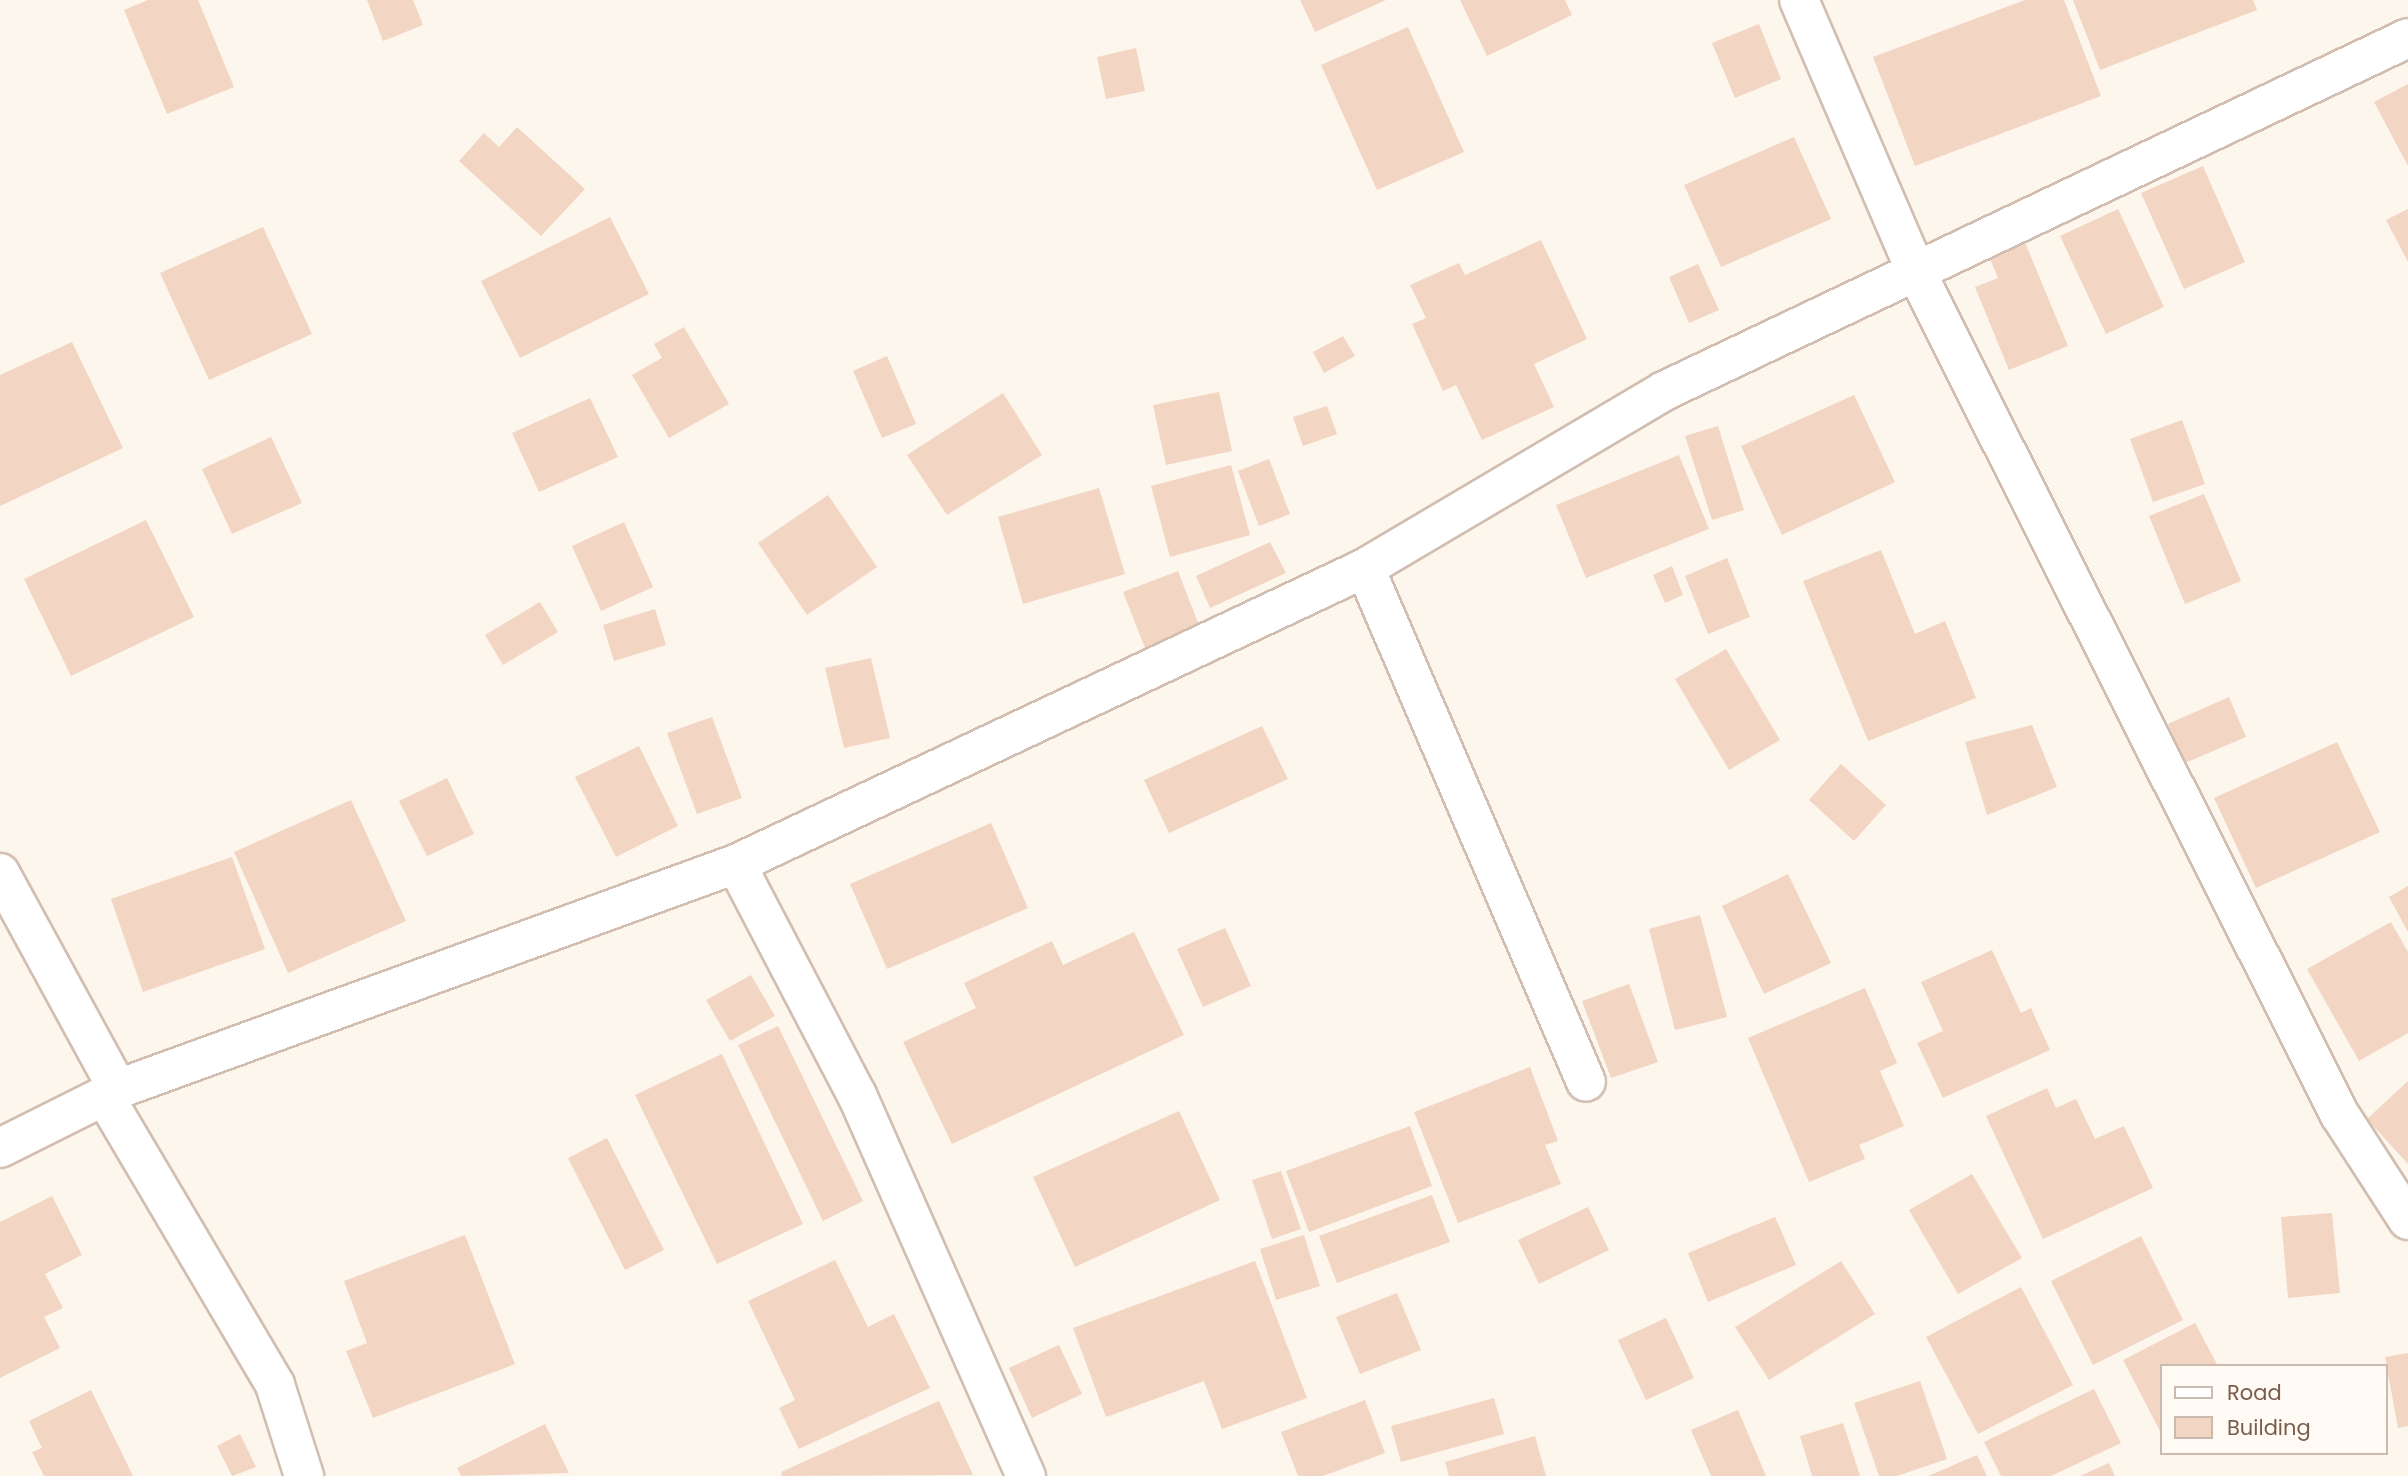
<!DOCTYPE html>
<style>
body{margin:0}
#map{position:relative;width:2408px;height:1476px;overflow:hidden;background:#fdf6ec;font-family:Poppins,sans-serif}
div>[style]{position:absolute}
.building>*{inset:0;background:#f3d5c3}
.roads{filter:drop-shadow(2px 0 #d1beb0) drop-shadow(-2px 0 #d1beb0) drop-shadow(0 2px #d1beb0) drop-shadow(0 -2px #d1beb0)}
.street>*{height:38px;margin:-19px;padding:0 19px;transform-origin:19px;border-radius:19px;background:#fff}
span{translate:-50% -50%;white-space:nowrap;text-align:center;line-height:1.15;-webkit-text-stroke:7px #fffaf3;paint-order:stroke}
.legend{position:absolute;left:2160px;top:1364px;width:228px;height:91px;box-sizing:border-box;background:#fffaf3;border:2px solid #cabbb1;margin:0;padding:9px 12px;list-style:none;font-size:21px;color:#7a5c4d}
.legend li{display:flex;align-items:center;gap:14px;height:35px}
.legend b{width:35px;border:2px solid #cabbb1}
</style>
<div id="map">
<div class="building">
<div style="clip-path:polygon(148px 0,198px 0,234px 87px,167px 114px,124px 10px)"></div>
<div style="clip-path:polygon(367px 0,413px 0,423px 25px,383px 41px)"></div>
<div style="clip-path:polygon(1300px 0,1386px 0,1315px 32px)"></div>
<div style="clip-path:polygon(1460px 0,1565px 0,1572px 15px,1487px 56px)"></div>
<div style="clip-path:polygon(2025px 0,2064px 0,2101px 96px,1915px 166px,1873px 57px)"></div>
<div style="clip-path:polygon(2073px 0,2253px 0,2257px 10px,2100px 70px)"></div>
<div style="clip-path:polygon(1759px 24px,1781px 79px,1735px 98px,1712px 43px)"></div>
<div style="clip-path:polygon(1408px 27px,1464px 152px,1377px 190px,1321px 65px)"></div>
<div style="clip-path:polygon(1136px 48px,1145px 91px,1106px 99px,1097px 57px)"></div>
<div style="clip-path:polygon(2408px 84px,2408px 166px,2374px 102px)"></div>
<div style="clip-path:polygon(517px 127px,585px 189px,541px 236px,459px 161px,484px 133px,499px 147px)"></div>
<div style="clip-path:polygon(1794px 137px,1831px 219px,1721px 267px,1684px 185px)"></div>
<div style="clip-path:polygon(2203px 166px,2245px 262px,2184px 289px,2141px 193px)"></div>
<div style="clip-path:polygon(2118px 209px,2164px 307px,2106px 334px,2060px 236px)"></div>
<div style="clip-path:polygon(2408px 209px,2408px 262px,2386px 220px)"></div>
<div style="clip-path:polygon(610px 217px,649px 294px,520px 358px,481px 281px)"></div>
<div style="clip-path:polygon(263px 227px,312px 334px,209px 380px,160px 273px)"></div>
<div style="clip-path:polygon(2022px 235px,2068px 346px,2009px 370px,1975px 287px,1998px 278px,1986px 249px)"></div>
<div style="clip-path:polygon(1541px 240px,1587px 339px,1534px 364px,1554px 407px,1482px 440px,1456px 385px,1443px 391px,1412px 324px,1426px 318px,1410px 285px,1459px 263px,1465px 275px)"></div>
<div style="clip-path:polygon(1698px 264px,1719px 310px,1689px 323px,1669px 277px)"></div>
<div style="clip-path:polygon(684px 327px,729px 404px,669px 438px,632px 375px,662px 358px,654px 344px)"></div>
<div style="clip-path:polygon(1343px 336px,1355px 356px,1324px 373px,1313px 352px)"></div>
<div style="clip-path:polygon(72px 342px,123px 448px,0 506px,0 375px)"></div>
<div style="clip-path:polygon(887px 356px,916px 424px,882px 438px,853px 371px)"></div>
<div style="clip-path:polygon(1219px 392px,1232px 451px,1166px 465px,1153px 405px)"></div>
<div style="clip-path:polygon(1003px 393px,1042px 455px,947px 515px,907px 455px)"></div>
<div style="clip-path:polygon(1854px 395px,1895px 482px,1782px 535px,1741px 446px)"></div>
<div style="clip-path:polygon(590px 398px,618px 457px,539px 492px,512px 433px)"></div>
<div style="clip-path:polygon(1327px 406px,1337px 434px,1303px 446px,1293px 417px)"></div>
<div style="clip-path:polygon(2182px 420px,2205px 484px,2153px 502px,2130px 439px)"></div>
<div style="clip-path:polygon(1718px 426px,1744px 510px,1712px 520px,1685px 436px)"></div>
<div style="clip-path:polygon(271px 437px,302px 503px,232px 534px,202px 469px)"></div>
<div style="clip-path:polygon(1679px 455px,1709px 529px,1586px 578px,1556px 505px)"></div>
<div style="clip-path:polygon(1269px 459px,1290px 514px,1259px 526px,1238px 471px)"></div>
<div style="clip-path:polygon(1231px 465px,1250px 535px,1170px 557px,1151px 486px)"></div>
<div style="clip-path:polygon(1099px 488px,1125px 574px,1023px 604px,998px 517px)"></div>
<div style="clip-path:polygon(2204px 494px,2241px 581px,2185px 604px,2149px 516px)"></div>
<div style="clip-path:polygon(828px 495px,877px 567px,807px 615px,758px 543px)"></div>
<div style="clip-path:polygon(146px 520px,194px 617px,71px 676px,24px 579px)"></div>
<div style="clip-path:polygon(624px 522px,653px 587px,601px 611px,572px 546px)"></div>
<div style="clip-path:polygon(1270px 542px,1286px 573px,1210px 608px,1196px 576px)"></div>
<div style="clip-path:polygon(1881px 550px,1915px 634px,1945px 621px,1976px 698px,1868px 741px,1803px 581px)"></div>
<div style="clip-path:polygon(1727px 558px,1750px 617px,1708px 634px,1685px 576px)"></div>
<div style="clip-path:polygon(1672px 566px,1683px 595px,1665px 603px,1653px 575px)"></div>
<div style="clip-path:polygon(1178px 571px,1200px 628px,1145px 648px,1123px 592px)"></div>
<div style="clip-path:polygon(540px 602px,558px 632px,503px 665px,485px 635px)"></div>
<div style="clip-path:polygon(655px 609px,666px 645px,614px 661px,603px 625px)"></div>
<div style="clip-path:polygon(1726px 649px,1780px 740px,1729px 770px,1675px 679px)"></div>
<div style="clip-path:polygon(871px 658px,890px 738px,844px 748px,825px 668px)"></div>
<div style="clip-path:polygon(2229px 697px,2246px 737px,2185px 763px,2168px 724px)"></div>
<div style="clip-path:polygon(712px 717px,742px 798px,697px 814px,667px 733px)"></div>
<div style="clip-path:polygon(2032px 725px,2057px 787px,1987px 815px,1965px 742px)"></div>
<div style="clip-path:polygon(1262px 726px,1288px 779px,1169px 833px,1144px 780px)"></div>
<div style="clip-path:polygon(2337px 742px,2380px 832px,2256px 888px,2214px 798px)"></div>
<div style="clip-path:polygon(639px 746px,678px 826px,616px 857px,575px 777px)"></div>
<div style="clip-path:polygon(1841px 764px,1886px 805px,1854px 841px,1809px 800px)"></div>
<div style="clip-path:polygon(447px 778px,474px 834px,427px 856px,399px 801px)"></div>
<div style="clip-path:polygon(351px 800px,406px 921px,288px 973px,234px 852px)"></div>
<div style="clip-path:polygon(991px 823px,1028px 908px,887px 969px,850px 884px)"></div>
<div style="clip-path:polygon(232px 857px,265px 949px,143px 992px,111px 899px)"></div>
<div style="clip-path:polygon(1788px 874px,1831px 963px,1764px 994px,1722px 906px)"></div>
<div style="clip-path:polygon(2408px 886px,2408px 932px,2389px 897px)"></div>
<div style="clip-path:polygon(1700px 915px,1727px 1017px,1675px 1030px,1649px 929px)"></div>
<div style="clip-path:polygon(2391px 922px,2408px 952px,2408px 1033px,2359px 1061px,2307px 969px)"></div>
<div style="clip-path:polygon(1225px 928px,1251px 986px,1203px 1007px,1177px 949px)"></div>
<div style="clip-path:polygon(1134px 932px,1184px 1035px,952px 1144px,903px 1042px,976px 1008px,964px 983px,1052px 941px,1063px 965px)"></div>
<div style="clip-path:polygon(1992px 950px,2021px 1013px,2031px 1008px,2050px 1050px,1943px 1098px,1917px 1043px,1943px 1031px,1921px 982px)"></div>
<div style="clip-path:polygon(751px 975px,775px 1016px,730px 1041px,706px 1000px)"></div>
<div style="clip-path:polygon(1629px 984px,1658px 1062px,1611px 1078px,1582px 1001px)"></div>
<div style="clip-path:polygon(1865px 988px,1897px 1063px,1880px 1071px,1904px 1126px,1859px 1145px,1865px 1159px,1809px 1182px,1748px 1038px)"></div>
<div style="clip-path:polygon(778px 1026px,863px 1201px,823px 1221px,738px 1045px)"></div>
<div style="clip-path:polygon(722px 1054px,803px 1224px,717px 1264px,635px 1095px)"></div>
<div style="clip-path:polygon(1530px 1067px,1558px 1141px,1545px 1145px,1561px 1184px,1458px 1223px,1414px 1112px)"></div>
<div style="clip-path:polygon(2408px 1081px,2408px 1164px,2367px 1119px)"></div>
<div style="clip-path:polygon(2047px 1088px,2056px 1108px,2076px 1099px,2095px 1139px,2124px 1126px,2153px 1188px,2043px 1239px,1986px 1116px)"></div>
<div style="clip-path:polygon(1179px 1111px,1220px 1200px,1075px 1267px,1033px 1177px)"></div>
<div style="clip-path:polygon(1410px 1126px,1432px 1186px,1309px 1232px,1286px 1171px)"></div>
<div style="clip-path:polygon(607px 1138px,664px 1250px,625px 1270px,568px 1158px)"></div>
<div style="clip-path:polygon(1281px 1171px,1301px 1229px,1272px 1239px,1252px 1180px)"></div>
<div style="clip-path:polygon(1972px 1174px,2022px 1258px,1958px 1294px,1909px 1210px)"></div>
<div style="clip-path:polygon(1432px 1195px,1450px 1242px,1337px 1283px,1319px 1236px)"></div>
<div style="clip-path:polygon(52px 1196px,82px 1255px,45px 1274px,63px 1308px,44px 1317px,60px 1348px,0 1378px,0 1222px)"></div>
<div style="clip-path:polygon(1588px 1207px,1609px 1250px,1539px 1284px,1518px 1240px)"></div>
<div style="clip-path:polygon(2332px 1213px,2340px 1293px,2288px 1298px,2281px 1217px)"></div>
<div style="clip-path:polygon(1775px 1217px,1796px 1265px,1708px 1302px,1688px 1253px)"></div>
<div style="clip-path:polygon(465px 1235px,515px 1364px,373px 1418px,346px 1351px,367px 1343px,344px 1281px)"></div>
<div style="clip-path:polygon(1304px 1235px,1320px 1286px,1276px 1300px,1260px 1249px)"></div>
<div style="clip-path:polygon(2141px 1236px,2183px 1320px,2093px 1365px,2051px 1281px)"></div>
<div style="clip-path:polygon(835px 1260px,868px 1327px,894px 1314px,930px 1388px,799px 1449px,779px 1408px,795px 1400px,748px 1301px)"></div>
<div style="clip-path:polygon(1255px 1261px,1307px 1398px,1222px 1429px,1204px 1381px,1106px 1417px,1073px 1328px)"></div>
<div style="clip-path:polygon(1841px 1261px,1875px 1314px,1769px 1380px,1735px 1327px)"></div>
<div style="clip-path:polygon(2021px 1287px,2073px 1385px,1978px 1434px,1926px 1337px)"></div>
<div style="clip-path:polygon(1397px 1293px,1421px 1350px,1360px 1374px,1336px 1317px)"></div>
<div style="clip-path:polygon(1666px 1318px,1694px 1378px,1646px 1400px,1618px 1340px)"></div>
<div style="clip-path:polygon(2195px 1323px,2218px 1366px,2161px 1366px,2161px 1433px,2123px 1360px)"></div>
<div style="clip-path:polygon(1059px 1345px,1082px 1394px,1032px 1418px,1009px 1368px)"></div>
<div style="clip-path:polygon(2408px 1353px,2408px 1426px,2398px 1428px,2385px 1357px)"></div>
<div style="clip-path:polygon(1920px 1381px,1947px 1459px,1897px 1476px,1879px 1476px,1854px 1403px)"></div>
<div style="clip-path:polygon(2094px 1389px,2121px 1443px,2051px 1476px,2001px 1476px,1984px 1442px)"></div>
<div style="clip-path:polygon(91px 1390px,133px 1476px,44px 1476px,32px 1452px,42px 1448px,29px 1421px)"></div>
<div style="clip-path:polygon(1494px 1398px,1504px 1434px,1401px 1462px,1391px 1426px)"></div>
<div style="clip-path:polygon(1365px 1400px,1385px 1453px,1323px 1476px,1298px 1476px,1281px 1432px)"></div>
<div style="clip-path:polygon(939px 1401px,973px 1475px,782px 1476px,781px 1472px)"></div>
<div style="clip-path:polygon(1738px 1410px,1766px 1476px,1711px 1476px,1691px 1430px)"></div>
<div style="clip-path:polygon(1843px 1423px,1860px 1476px,1812px 1476px,1800px 1436px)"></div>
<div style="clip-path:polygon(545px 1424px,569px 1473px,461px 1476px,457px 1468px)"></div>
<div style="clip-path:polygon(240px 1434px,256px 1467px,232px 1476px,217px 1446px)"></div>
<div style="clip-path:polygon(1535px 1436px,1546px 1476px,1449px 1476px,1445px 1462px)"></div>
<div style="clip-path:polygon(1977px 1455px,1987px 1476px,1928px 1476px)"></div>
<div style="clip-path:polygon(2109px 1463px,2115px 1476px,2080px 1476px)"></div>
</div>
<div class="roads">
<div class="street">
<div style="left:1799px;top:0;width:296px;rotate:66.7deg"></div>
<div style="left:1916px;top:272px;width:944px;rotate:63.3deg"></div>
<div style="left:2340px;top:1115px;width:125px;rotate:57.1deg"></div>
<div style="left:1365px;top:568px;width:559px;rotate:66.73deg"></div>
<div style="left:736px;top:864px;width:261px;rotate:62.4deg"></div>
<div style="left:857px;top:1095px;width:417px;rotate:66.1deg"></div>
<div style="left:0;top:873px;width:246px;rotate:61.4deg"></div>
<div style="left:105px;top:1097px;width:334px;rotate:59.4deg"></div>
<div style="left:275px;top:1385px;width:96px;rotate:72.3deg"></div>
<div style="left:0;top:1148px;width:132px;rotate:-26.6deg"></div>
<div style="left:118px;top:1089px;width:658px;rotate:-20.01deg"></div>
<div style="left:736px;top:864px;width:695px;rotate:-25.2deg"></div>
<div style="left:1365px;top:568px;width:347px;rotate:-30.6deg"></div>
<div style="left:1664px;top:391px;width:823px;rotate:-25.38deg"></div>
</div>
</div>
<ul class="legend">
<li><b style="height:9px;background:#fff"></b>Road</li>
<li><b style="height:19px;background:#f3d5c3"></b>Building</li>
</ul>
</div>
